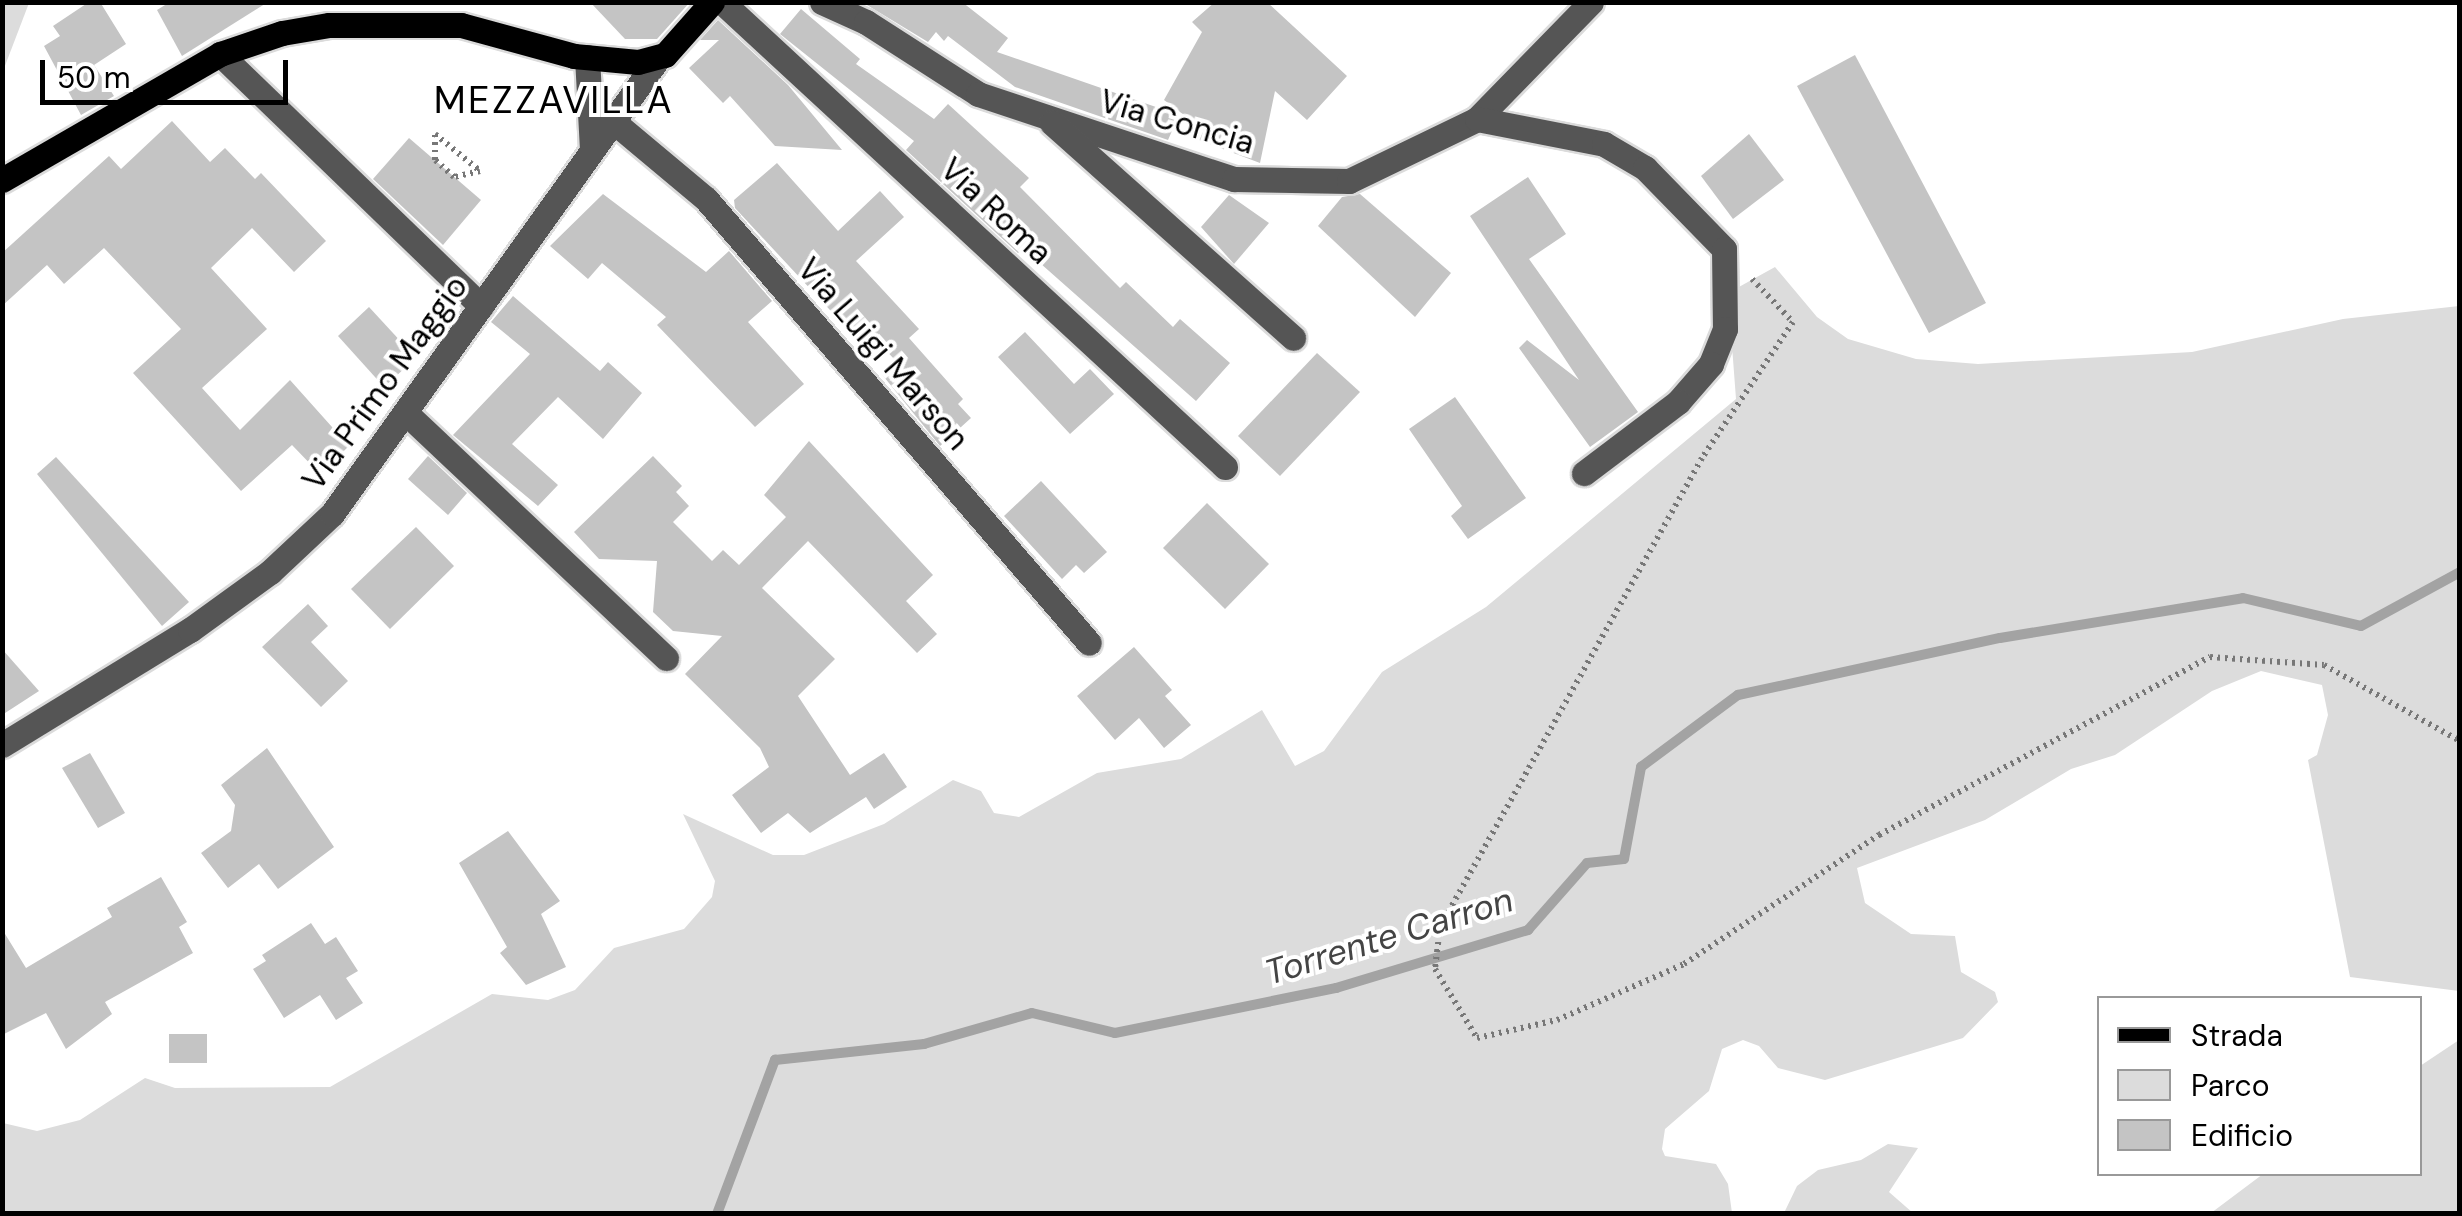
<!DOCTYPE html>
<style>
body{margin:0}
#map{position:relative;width:2462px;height:1216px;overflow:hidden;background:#fff;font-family:"DM Sans",sans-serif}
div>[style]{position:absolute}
.green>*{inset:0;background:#dcdcdc}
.stream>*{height:10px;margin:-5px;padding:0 5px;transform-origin:5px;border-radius:5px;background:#a3a3a3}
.building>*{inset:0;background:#c4c4c4}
.path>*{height:6px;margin-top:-3px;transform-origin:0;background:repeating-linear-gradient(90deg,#777 0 2.5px,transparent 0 7.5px)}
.roads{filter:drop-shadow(2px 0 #dbdbdb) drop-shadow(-2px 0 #dbdbdb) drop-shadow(0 2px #dbdbdb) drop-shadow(0 -2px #dbdbdb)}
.minor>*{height:25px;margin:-12.5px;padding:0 12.5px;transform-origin:12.5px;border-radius:12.5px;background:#555}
.major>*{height:25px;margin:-12.5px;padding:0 12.5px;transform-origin:12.5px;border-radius:12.5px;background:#000}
span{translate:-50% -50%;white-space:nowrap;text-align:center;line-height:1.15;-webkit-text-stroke:8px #fff;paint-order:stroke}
.street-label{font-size:32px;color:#000}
.water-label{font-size:35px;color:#444;font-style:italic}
.quarter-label{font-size:38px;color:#000;letter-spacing:2.5px}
.frame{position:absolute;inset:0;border:5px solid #000;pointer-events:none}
.legend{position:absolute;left:2097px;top:996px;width:325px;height:180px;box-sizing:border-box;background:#fff;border:2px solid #999;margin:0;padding:12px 18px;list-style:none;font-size:30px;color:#000}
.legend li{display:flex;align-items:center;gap:20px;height:50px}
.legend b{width:50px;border:2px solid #999}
.scale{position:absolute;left:40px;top:60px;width:248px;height:45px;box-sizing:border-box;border:5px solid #000;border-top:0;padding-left:12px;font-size:30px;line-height:35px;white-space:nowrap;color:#000;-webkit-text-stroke:8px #fff;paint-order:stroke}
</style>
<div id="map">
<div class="green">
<div style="clip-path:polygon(3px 2px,29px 3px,3px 71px,2px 3px)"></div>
<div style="clip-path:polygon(1775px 267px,1817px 317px,1848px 339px,1916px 359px,1978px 364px,2192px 352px,2343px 319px,2459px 306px,2459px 991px,2350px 977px,2308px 760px,2317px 755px,2328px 715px,2322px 685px,2261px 671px,2212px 691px,2115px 755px,2071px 769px,1985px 820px,1857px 868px,1865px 903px,1911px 934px,1955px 936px,1961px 972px,1995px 992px,1998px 1002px,1963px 1038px,1825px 1080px,1778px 1068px,1759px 1046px,1743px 1040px,1722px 1049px,1709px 1091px,1665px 1129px,1662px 1149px,1665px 1156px,1716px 1164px,1728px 1184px,1732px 1213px,3px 1214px,3px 1123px,37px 1131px,80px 1120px,145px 1078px,175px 1088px,330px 1087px,492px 994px,548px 1000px,575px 990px,614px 948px,684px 929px,712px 897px,715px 881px,683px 814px,773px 855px,804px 855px,884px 824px,953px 780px,981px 791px,994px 813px,1019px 817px,1097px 773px,1181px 759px,1262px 710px,1295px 766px,1324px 751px,1382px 672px,1486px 607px,1736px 399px,1728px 293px)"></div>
<div style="clip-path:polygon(2459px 1040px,2459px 1213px,2211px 1213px,2263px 1174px,2420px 1174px,2420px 1066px)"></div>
<div style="clip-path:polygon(1888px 1144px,1918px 1148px,1889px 1192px,1913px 1213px,1784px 1213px,1797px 1186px,1818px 1170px,1861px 1160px)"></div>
</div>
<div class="stream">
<div style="left:717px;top:1214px;width:165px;rotate:-69.4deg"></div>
<div style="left:775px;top:1060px;width:150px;rotate:-6.1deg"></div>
<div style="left:924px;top:1044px;width:112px;rotate:-16deg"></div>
<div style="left:1032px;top:1013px;width:85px;rotate:13.5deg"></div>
<div style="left:1115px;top:1033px;width:226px;rotate:-11.5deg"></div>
<div style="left:1336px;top:988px;width:201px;rotate:-16.8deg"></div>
<div style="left:1528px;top:930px;width:89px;rotate:-48.6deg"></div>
<div style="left:1587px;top:863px;width:37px;rotate:-6deg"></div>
<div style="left:1624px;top:859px;width:94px;rotate:-79.5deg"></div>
<div style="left:1641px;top:767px;width:121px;rotate:-36.6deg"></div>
<div style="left:1738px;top:695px;width:268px;rotate:-12.3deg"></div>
<div style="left:2000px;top:638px;width:246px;rotate:-9.3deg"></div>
<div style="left:2243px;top:598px;width:121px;rotate:13.3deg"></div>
<div style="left:2361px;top:626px;width:113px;rotate:-28.6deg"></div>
</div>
<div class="building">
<div style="clip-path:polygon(89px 2px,100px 2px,126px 44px,94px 65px,114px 96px,81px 115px,44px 46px,60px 36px,53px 26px)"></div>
<div style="clip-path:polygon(170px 2px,268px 2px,182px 56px,157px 10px)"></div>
<div style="clip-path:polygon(590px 2px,690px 2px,657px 39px,625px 39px)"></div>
<div style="clip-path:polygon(862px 2px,962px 2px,1008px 38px,997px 52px,1179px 115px,1168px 140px,1015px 87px,948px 36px,944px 41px,936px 32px,928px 42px)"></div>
<div style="clip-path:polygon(1215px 2px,1267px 2px,1347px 76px,1307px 120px,1275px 91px,1260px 163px,1199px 140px,1204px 130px,1164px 100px,1202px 32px,1192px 22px)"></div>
<div style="clip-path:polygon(801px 9px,860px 59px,856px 64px,934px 119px,948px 104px,1029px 178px,1020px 187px,1120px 288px,1126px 282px,1173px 327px,1180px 319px,1230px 363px,1196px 401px,1023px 248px,1018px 253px,906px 150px,914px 141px,780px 34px)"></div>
<div style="clip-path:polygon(718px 20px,788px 85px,842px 150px,775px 146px,730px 96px,723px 103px,689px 68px,719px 40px,700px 40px)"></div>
<div style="clip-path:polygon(1855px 55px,1986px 303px,1929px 333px,1797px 86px)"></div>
<div style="clip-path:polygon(172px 121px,210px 162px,225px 148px,255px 179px,261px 173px,326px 241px,294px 272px,252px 228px,211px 268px,267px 329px,202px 388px,240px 430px,290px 380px,349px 446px,320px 474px,292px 445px,241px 491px,133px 373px,181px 329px,104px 248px,64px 284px,47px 265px,2px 306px,2px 253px,109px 156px,121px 169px)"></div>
<div style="clip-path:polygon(1749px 134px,1784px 180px,1733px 219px,1701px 176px)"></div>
<div style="clip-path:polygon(409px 138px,481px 200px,443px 245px,373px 179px)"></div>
<div style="clip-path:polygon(777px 163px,838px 231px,880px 191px,904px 217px,856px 261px,919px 329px,909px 338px,963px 399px,958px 404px,971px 418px,940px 446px,880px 372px,894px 359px,866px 329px,856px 338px,735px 208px,734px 200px)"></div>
<div style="clip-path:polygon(1528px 177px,1566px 234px,1529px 259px,1638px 412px,1590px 447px,1519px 348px,1527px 340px,1579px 380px,1470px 216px)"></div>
<div style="clip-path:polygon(603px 194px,706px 272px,729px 251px,772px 301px,748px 322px,804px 384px,755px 427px,657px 325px,666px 317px,602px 263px,588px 279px,550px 246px)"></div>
<div style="clip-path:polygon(1360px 194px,1451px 273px,1415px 317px,1318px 226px,1342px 197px)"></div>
<div style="clip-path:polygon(1229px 195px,1269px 223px,1234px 264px,1201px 227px)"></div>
<div style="clip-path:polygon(513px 296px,600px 371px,608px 362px,642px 393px,603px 439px,558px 397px,512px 444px,558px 485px,538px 506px,453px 435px,530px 354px,491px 322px)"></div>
<div style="clip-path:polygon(369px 307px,416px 358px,384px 387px,338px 336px)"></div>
<div style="clip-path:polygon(1025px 332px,1074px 384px,1090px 369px,1114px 394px,1070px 434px,998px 357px)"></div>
<div style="clip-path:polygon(1317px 353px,1360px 392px,1280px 476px,1238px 436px)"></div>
<div style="clip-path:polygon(1455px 397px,1526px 498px,1468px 539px,1451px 516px,1462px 506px,1409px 429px)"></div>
<div style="clip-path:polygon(809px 441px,933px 575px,906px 601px,937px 634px,917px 653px,808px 541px,762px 588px,835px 659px,798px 696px,850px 775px,884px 753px,907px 787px,874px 809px,866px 797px,810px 833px,788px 813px,761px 833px,732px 795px,769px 767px,760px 748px,685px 674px,722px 636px,673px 631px,653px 612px,657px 561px,599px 559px,574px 532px,653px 456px,682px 486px,676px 492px,689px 506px,673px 522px,712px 561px,723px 550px,739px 565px,786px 517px,764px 495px)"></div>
<div style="clip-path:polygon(428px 456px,467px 493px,448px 515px,408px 479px)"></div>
<div style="clip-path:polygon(56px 457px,189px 602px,162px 626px,37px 474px)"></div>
<div style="clip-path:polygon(1041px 481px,1107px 552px,1084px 573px,1076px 565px,1062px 579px,1004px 516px)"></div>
<div style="clip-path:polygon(1207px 503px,1269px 564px,1225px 609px,1163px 548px)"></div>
<div style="clip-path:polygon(416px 527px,454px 566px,390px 629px,351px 589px)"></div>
<div style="clip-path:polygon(308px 604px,328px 626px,311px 642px,348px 681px,321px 707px,262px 647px)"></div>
<div style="clip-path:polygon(1134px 647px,1172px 690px,1165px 696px,1191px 725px,1164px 748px,1139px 718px,1115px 740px,1077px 696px)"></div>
<div style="clip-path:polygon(2px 649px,39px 691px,2px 715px)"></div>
<div style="clip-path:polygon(267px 748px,334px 847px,278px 889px,259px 864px,228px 888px,201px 853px,231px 831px,235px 805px,221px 785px)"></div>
<div style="clip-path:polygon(90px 753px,125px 813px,98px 828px,62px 768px)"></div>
<div style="clip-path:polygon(508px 831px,560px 901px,541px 914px,566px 967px,526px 985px,500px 953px,507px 947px,459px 863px)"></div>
<div style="clip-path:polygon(161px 877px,187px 922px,179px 927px,193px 953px,105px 1002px,112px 1014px,66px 1049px,46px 1013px,2px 1035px,2px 929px,26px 968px,112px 917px,107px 908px)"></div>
<div style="clip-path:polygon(311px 923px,325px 944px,336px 937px,358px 971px,346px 978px,363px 1003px,336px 1020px,320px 995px,284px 1018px,253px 969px,266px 961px,262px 955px)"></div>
<div style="clip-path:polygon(169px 1034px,207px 1034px,207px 1063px,169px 1063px)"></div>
</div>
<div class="path">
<div style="left:435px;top:134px;width:58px;rotate:39.4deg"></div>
<div style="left:480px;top:171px;width:27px;rotate:167deg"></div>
<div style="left:454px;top:177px;width:25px;rotate:-138deg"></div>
<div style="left:435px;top:160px;width:26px;rotate:-90deg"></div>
<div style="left:1752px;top:279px;width:59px;rotate:46.4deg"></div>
<div style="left:1793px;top:322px;width:164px;rotate:123.8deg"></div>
<div style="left:1702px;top:458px;width:537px;rotate:119.19deg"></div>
<div style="left:1440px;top:927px;width:42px;rotate:96.8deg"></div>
<div style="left:1435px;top:969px;width:81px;rotate:58.7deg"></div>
<div style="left:1477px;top:1038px;width:82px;rotate:-12.7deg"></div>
<div style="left:1557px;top:1020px;width:139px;rotate:-23.8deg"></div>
<div style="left:1684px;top:964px;width:234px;rotate:-33.5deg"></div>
<div style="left:1879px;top:835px;width:376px;rotate:-28.3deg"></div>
<div style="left:2210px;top:657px;width:114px;rotate:4deg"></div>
<div style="left:2324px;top:665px;width:156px;rotate:29.2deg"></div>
</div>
<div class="roads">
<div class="minor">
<div style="left:722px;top:2px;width:685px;rotate:42.75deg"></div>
<div style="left:822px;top:2px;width:48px;rotate:24.4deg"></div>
<div style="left:866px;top:22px;width:133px;rotate:32.7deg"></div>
<div style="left:978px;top:94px;width:270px;rotate:18.4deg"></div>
<div style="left:1234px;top:179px;width:115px;rotate:1deg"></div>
<div style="left:1349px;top:181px;width:142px;rotate:-25.8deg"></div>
<div style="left:1477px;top:119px;width:163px;rotate:-45.7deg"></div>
<div style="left:220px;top:54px;width:363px;rotate:44deg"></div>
<div style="left:587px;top:57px;width:92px;rotate:86.9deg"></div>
<div style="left:1477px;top:119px;width:129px;rotate:11.1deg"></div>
<div style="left:1604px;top:144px;width:48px;rotate:30.3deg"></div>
<div style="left:1645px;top:168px;width:113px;rotate:45.7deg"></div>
<div style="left:1724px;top:249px;width:80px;rotate:89.3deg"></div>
<div style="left:1725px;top:329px;width:38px;rotate:112deg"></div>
<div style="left:1711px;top:364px;width:50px;rotate:131deg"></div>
<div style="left:1678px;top:402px;width:118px;rotate:142.9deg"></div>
<div style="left:614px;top:122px;width:120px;rotate:39.9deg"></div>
<div style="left:706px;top:199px;width:586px;rotate:49.22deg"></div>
<div style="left:1052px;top:123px;width:323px;rotate:41.7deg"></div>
<div style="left:407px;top:414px;width:356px;rotate:43.3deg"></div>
<div style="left:2px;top:745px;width:220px;rotate:-31.5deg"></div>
<div style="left:190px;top:630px;width:99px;rotate:-35.9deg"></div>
<div style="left:270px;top:572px;width:85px;rotate:-43.1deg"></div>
<div style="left:332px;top:514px;width:558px;rotate:-54.4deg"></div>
</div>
<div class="major">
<div style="left:2px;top:180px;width:252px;rotate:-30deg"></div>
<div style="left:220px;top:54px;width:65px;rotate:-18.7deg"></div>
<div style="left:282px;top:33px;width:48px;rotate:-9.7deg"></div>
<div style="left:329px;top:25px;width:132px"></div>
<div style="left:461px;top:25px;width:117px;rotate:15.3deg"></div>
<div style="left:574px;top:56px;width:64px;rotate:5.4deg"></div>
<div style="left:638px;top:62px;width:28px;rotate:-15deg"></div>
<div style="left:665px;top:55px;width:71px;rotate:-48.4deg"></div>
</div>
</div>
<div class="street-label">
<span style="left:1177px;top:122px;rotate:16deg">Via Concia</span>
<span style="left:996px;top:211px;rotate:43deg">Via Roma</span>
<span style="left:883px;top:354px;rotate:49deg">Via Luigi Marson</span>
<span style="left:385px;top:383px;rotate:-54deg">Via Primo Maggio</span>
</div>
<div class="water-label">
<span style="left:1389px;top:936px;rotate:-17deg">Torrente Carron</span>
</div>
<div class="quarter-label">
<span style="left:554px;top:101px">MEZZAVILLA</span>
</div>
<div class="frame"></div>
<ul class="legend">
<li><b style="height:12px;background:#000"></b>Strada</li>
<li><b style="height:28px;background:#dcdcdc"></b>Parco</li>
<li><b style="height:28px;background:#c4c4c4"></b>Edificio</li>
</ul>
<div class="scale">50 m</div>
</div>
